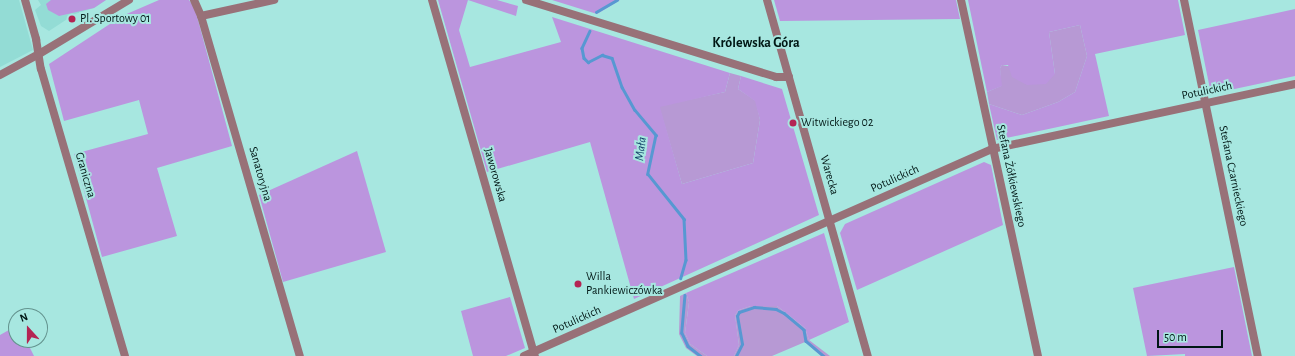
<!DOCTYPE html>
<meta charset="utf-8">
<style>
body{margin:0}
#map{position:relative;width:1295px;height:356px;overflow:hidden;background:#a7e7e0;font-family:"Alegreya Sans",sans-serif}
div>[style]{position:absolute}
.built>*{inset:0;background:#93dcd5}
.green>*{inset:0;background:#b799d4}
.forest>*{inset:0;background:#bb95de}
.stream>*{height:2.5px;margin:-1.25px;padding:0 1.25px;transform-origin:1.25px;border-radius:1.25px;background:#5798d2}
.minor>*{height:8px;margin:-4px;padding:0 4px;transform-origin:4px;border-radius:4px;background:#987178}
.tertiary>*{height:8px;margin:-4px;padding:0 4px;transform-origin:4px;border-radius:4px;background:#987178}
.dots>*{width:11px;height:11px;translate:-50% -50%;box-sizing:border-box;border:2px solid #a7e7e0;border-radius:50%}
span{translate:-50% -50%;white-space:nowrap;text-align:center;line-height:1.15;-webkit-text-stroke:4px #a7e7e0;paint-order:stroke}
.poi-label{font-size:12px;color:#001715}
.left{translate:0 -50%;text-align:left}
.street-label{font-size:12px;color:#001715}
.water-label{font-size:13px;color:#0e3e65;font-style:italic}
.quarter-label{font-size:14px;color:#001715;font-weight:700}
.north{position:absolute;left:8px;top:308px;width:40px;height:40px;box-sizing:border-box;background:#a7e7e0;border:1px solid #64948f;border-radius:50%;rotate:339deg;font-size:11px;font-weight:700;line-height:16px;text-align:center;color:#001715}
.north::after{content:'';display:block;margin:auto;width:14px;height:18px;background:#b42453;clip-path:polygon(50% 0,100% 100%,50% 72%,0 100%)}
.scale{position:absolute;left:1157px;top:330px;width:66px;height:18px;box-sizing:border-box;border:2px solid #001715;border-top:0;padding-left:5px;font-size:12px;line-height:14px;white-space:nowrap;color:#001715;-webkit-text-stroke:3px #a7e7e0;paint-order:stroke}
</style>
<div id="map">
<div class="built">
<div style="clip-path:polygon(0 0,19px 0,33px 50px,0 67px)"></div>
<div style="clip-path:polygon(38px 0,106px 0,94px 8px,75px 14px,49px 31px,41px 26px,35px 10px,41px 5px)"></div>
</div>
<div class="green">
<div style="clip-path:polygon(1080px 25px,1087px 56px,1075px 92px,1058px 102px,1022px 115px,989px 104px,987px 92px,1001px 86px,1000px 68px,1002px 65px,1055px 74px,1049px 32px)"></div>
<div style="clip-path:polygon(730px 73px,741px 76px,738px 89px,756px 101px,760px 120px,753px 163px,682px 184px,659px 106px,725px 92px)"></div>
<div style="clip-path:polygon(686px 293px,689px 302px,685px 333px,690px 344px,707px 356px,697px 356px,686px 348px,679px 334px,680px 296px)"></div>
<div style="clip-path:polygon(751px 306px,777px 306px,805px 328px,809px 340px,830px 356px,821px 356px,805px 342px,772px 356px,734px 356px,739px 345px,735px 315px,739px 310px)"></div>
</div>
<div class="forest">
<div style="clip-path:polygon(51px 0,106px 0,94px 8px,59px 16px,48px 10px,46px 4px)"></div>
<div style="clip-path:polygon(159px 0,189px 0,195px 9px,232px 146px,157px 168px,177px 236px,102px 257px,74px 154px,148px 134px,139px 100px,64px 121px,49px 64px,122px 16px)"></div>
<div style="clip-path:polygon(438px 0,497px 0,518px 6px,516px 16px,468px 0,459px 30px,470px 67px,561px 42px,552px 17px,730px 73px,725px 92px,660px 107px,682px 184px,753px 163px,760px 120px,755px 101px,738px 89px,741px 76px,782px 89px,819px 215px,634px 299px,590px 142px,487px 172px)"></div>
<div style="clip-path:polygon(552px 0,620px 0,597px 14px)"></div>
<div style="clip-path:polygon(774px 0,956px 0,960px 19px,780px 21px)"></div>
<div style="clip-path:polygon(968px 0,1178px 0,1185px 35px,1095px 54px,1109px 116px,997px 140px,989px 104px,1022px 115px,1058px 102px,1075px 92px,1087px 56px,1080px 25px,1049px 32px,1055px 74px,1046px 84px,1027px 85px,1012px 77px,1008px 65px,1002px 65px,1000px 68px,1002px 86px,987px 92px)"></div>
<div style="clip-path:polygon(1295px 9px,1295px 76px,1211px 94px,1198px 30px)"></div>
<div style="clip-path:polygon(357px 151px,386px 252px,283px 282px,259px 195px)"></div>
<div style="clip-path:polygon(984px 162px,991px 165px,1003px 225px,857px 290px,840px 233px,845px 224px)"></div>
<div style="clip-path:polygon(824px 233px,849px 322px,809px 340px,805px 328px,777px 306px,751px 306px,739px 310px,735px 315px,739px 345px,734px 356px,707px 356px,690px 344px,685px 333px,689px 302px,686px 293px)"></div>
<div style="clip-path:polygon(1234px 267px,1252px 356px,1185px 356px,1185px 354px,1147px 356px,1133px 288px)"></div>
<div style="clip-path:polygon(510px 297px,525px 348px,506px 356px,473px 356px,461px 311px)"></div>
<div style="clip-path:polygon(16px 326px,16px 340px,26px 340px,34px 356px,0 356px,0 335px)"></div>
</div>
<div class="stream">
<div style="left:596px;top:12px;width:24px;rotate:-30deg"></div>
<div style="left:590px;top:31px;width:19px;rotate:115deg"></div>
<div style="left:582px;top:48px;width:10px;rotate:79deg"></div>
<div style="left:584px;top:58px;width:6px;rotate:45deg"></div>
<div style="left:588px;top:62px;width:16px;rotate:-27deg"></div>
<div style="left:602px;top:55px;width:10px;rotate:17deg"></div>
<div style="left:612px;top:58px;width:31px;rotate:71deg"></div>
<div style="left:622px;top:87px;width:26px;rotate:61deg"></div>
<div style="left:635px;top:110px;width:33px;rotate:50deg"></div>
<div style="left:656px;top:135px;width:40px;rotate:102deg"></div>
<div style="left:648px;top:174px;width:58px;rotate:51.3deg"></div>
<div style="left:684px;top:219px;width:41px;rotate:87.2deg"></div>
<div style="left:686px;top:260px;width:19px;rotate:106deg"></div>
<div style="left:685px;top:295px;width:38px;rotate:95deg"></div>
<div style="left:682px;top:333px;width:14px;rotate:65deg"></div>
<div style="left:688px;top:346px;width:16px;rotate:38deg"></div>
<div style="left:736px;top:356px;width:13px;rotate:-63deg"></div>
<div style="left:742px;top:344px;width:28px;rotate:-100deg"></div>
<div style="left:737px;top:316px;width:4px;rotate:-63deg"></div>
<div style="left:739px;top:312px;width:16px;rotate:-18deg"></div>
<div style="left:754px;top:307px;width:22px;rotate:5deg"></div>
<div style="left:776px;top:309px;width:9px;rotate:27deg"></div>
<div style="left:784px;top:313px;width:26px;rotate:40deg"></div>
<div style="left:804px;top:330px;width:11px;rotate:80deg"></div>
<div style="left:806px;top:341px;width:23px;rotate:40deg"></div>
</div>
<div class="minor">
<div style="left:25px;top:0;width:41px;rotate:74.2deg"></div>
<div style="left:36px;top:39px;width:30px;rotate:81deg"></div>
<div style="left:41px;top:69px;width:299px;rotate:73.7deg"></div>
<div style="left:194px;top:0;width:17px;rotate:66deg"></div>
<div style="left:201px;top:16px;width:354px;rotate:73.8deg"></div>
<div style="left:432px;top:0;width:371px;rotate:73.9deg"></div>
<div style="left:526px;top:0;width:262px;rotate:17.1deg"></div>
<div style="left:776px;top:77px;width:13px"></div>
<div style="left:961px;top:0;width:364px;rotate:77.8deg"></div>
<div style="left:1184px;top:0;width:364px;rotate:78.3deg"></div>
<div style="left:201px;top:16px;width:75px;rotate:-12.4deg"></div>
<div style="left:524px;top:356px;width:512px;rotate:-23.86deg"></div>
<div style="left:992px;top:149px;width:310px;rotate:-12.1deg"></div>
</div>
<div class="tertiary">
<div style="left:767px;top:0;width:370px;rotate:74.2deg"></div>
<div style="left:0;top:75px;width:44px;rotate:-28.3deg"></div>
<div style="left:39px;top:54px;width:105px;rotate:-31deg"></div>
</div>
<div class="dots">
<div style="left:72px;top:19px;background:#b42453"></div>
<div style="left:793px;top:123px;background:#b42453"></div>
<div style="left:578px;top:284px;background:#b42453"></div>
</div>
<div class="poi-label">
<span class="left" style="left:80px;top:19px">Pl. Sportowy 01</span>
<span class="left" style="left:801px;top:123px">Witwickiego 02</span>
<span class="left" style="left:586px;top:284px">Willa<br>Pankiewiczówka</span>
</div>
<div class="street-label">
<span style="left:1207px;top:91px;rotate:-12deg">Potulickich</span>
<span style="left:260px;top:174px;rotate:74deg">Sanatoryjna</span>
<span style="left:85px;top:175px;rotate:74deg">Graniczna</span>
<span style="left:495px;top:175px;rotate:74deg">Jaworowska</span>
<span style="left:829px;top:175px;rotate:74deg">Warecka</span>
<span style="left:1011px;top:176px;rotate:78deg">Stefana Żółkiewskiego</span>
<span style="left:1233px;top:176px;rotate:78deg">Stefana Czarnieckiego</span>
<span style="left:895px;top:179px;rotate:-24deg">Potulickich</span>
<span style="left:577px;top:320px;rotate:-24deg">Potulickich</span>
</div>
<div class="water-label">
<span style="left:642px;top:149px;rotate:-83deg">Mała</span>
</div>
<div class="quarter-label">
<span style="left:756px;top:43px">Królewska Góra</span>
</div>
<div class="north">N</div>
<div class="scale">50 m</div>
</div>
